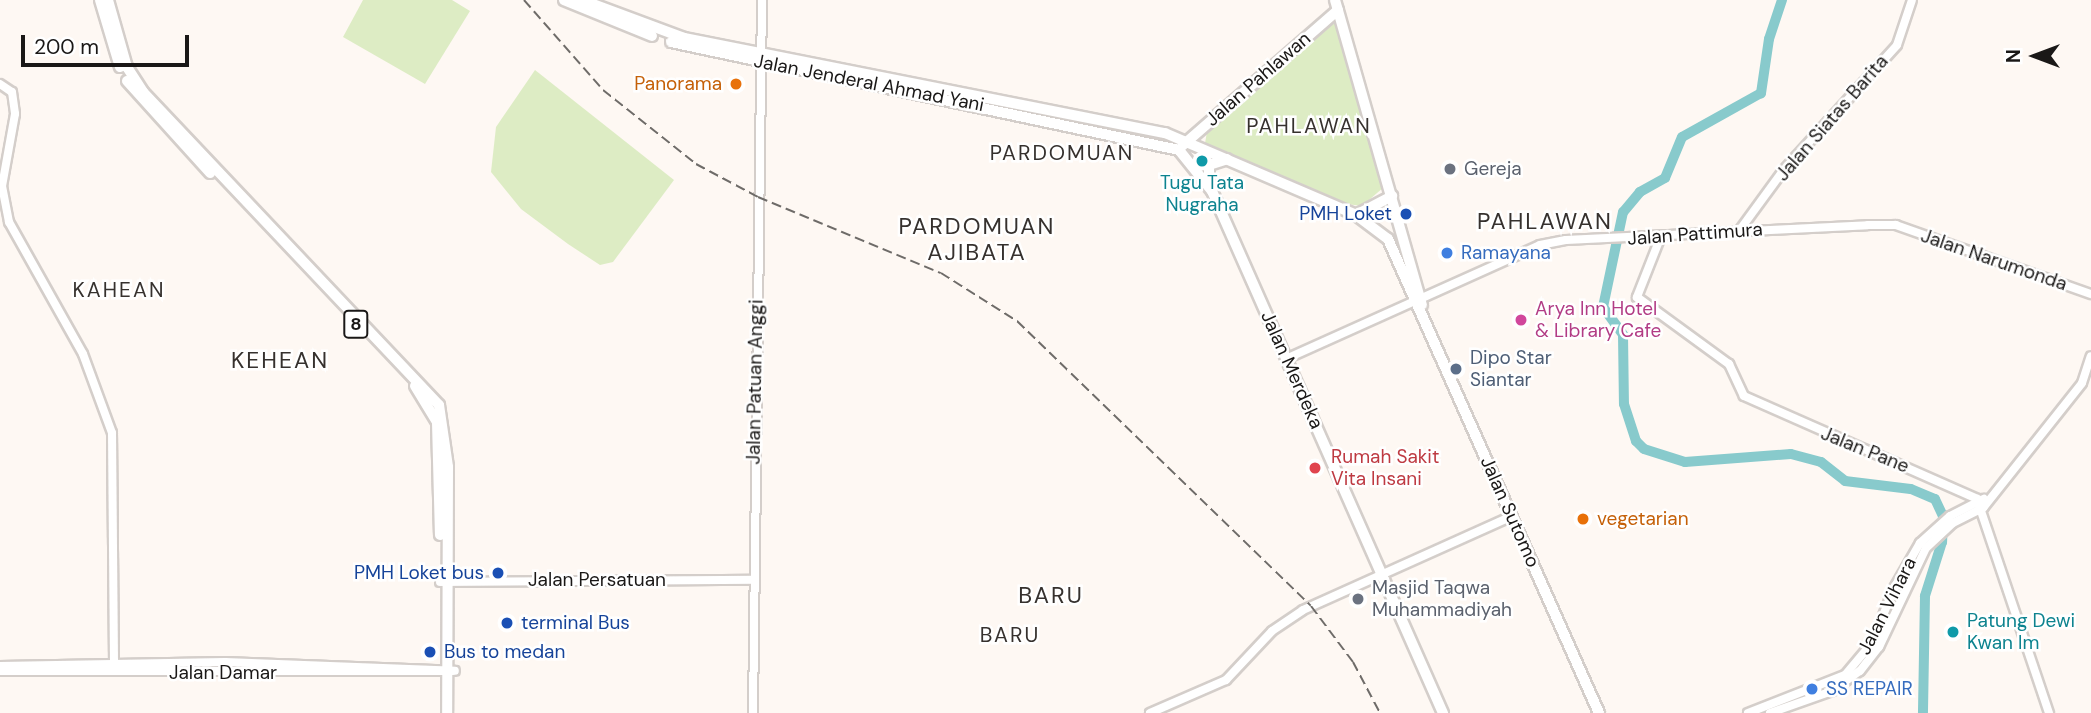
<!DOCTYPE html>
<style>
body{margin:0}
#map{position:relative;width:2091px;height:713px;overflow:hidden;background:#fef8f3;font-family:"DM Sans",sans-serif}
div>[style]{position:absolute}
.green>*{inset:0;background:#ddecc4}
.river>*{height:10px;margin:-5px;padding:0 5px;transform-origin:5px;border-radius:5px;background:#88cacc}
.roads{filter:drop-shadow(2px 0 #d4ceca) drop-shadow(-2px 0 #d4ceca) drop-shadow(0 2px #d4ceca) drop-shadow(0 -2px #d4ceca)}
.tertiary>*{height:8px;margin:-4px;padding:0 4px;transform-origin:4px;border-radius:4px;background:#fff}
.primary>*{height:10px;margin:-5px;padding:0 5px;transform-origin:5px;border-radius:5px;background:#fff}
.trunk>*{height:10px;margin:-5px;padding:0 5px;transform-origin:5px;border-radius:5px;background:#fff}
.rail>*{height:2px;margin-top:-1px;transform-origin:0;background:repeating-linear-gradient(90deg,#6e6b68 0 10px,transparent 0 15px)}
.dots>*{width:19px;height:19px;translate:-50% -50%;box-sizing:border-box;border:4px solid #fff;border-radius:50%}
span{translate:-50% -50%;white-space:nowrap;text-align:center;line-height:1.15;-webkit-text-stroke:5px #fff;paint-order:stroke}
.shield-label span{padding:2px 5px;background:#fff;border:2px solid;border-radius:5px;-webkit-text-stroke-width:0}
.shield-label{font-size:18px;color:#1a1817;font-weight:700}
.street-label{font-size:19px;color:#1a1817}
.food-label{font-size:19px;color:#c56008}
.right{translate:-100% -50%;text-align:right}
.left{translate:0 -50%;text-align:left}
.worship-label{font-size:19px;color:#5b616d}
.culture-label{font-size:19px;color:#0d838f}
.transit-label{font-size:19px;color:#164399}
.shop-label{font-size:19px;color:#366cbe}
.hotel-label{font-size:19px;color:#b23c85}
.service-label{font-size:19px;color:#4e5e75}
.health-label{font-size:19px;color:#be3a42}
.neighbourhood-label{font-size:21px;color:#36312e;letter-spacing:2px}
.quarter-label{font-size:23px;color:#36312e;letter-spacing:2px}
.north{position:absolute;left:2000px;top:21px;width:70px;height:70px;-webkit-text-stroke:5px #fff;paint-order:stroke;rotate:270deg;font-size:19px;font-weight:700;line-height:28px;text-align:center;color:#1a1817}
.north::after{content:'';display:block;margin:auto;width:24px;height:32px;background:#1a1817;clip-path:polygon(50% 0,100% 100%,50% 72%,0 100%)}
.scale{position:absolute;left:21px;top:35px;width:168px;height:32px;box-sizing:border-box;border:4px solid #1a1817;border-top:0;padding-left:9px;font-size:21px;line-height:24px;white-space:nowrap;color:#1a1817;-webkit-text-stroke:5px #fff;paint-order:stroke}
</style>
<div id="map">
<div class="green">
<div style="clip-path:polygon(363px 0,452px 0,470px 11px,425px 84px,343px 37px)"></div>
<div style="clip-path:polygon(1333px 20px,1337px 21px,1384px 187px,1362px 206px,1339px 203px,1205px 143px,1207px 132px)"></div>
<div style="clip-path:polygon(535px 70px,674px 180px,613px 262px,600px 265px,568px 244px,521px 209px,491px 172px,496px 127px)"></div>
</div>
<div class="river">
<div style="left:1782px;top:0;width:41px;rotate:108.4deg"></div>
<div style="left:1769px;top:39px;width:55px;rotate:98.4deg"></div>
<div style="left:1761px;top:93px;width:90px;rotate:150.9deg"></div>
<div style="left:1682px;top:137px;width:44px;rotate:112.5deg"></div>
<div style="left:1665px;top:178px;width:29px;rotate:151deg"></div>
<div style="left:1640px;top:192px;width:26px;rotate:130deg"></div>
<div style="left:1623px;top:212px;width:97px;rotate:101.9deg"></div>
<div style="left:1603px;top:307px;width:34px;rotate:54deg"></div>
<div style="left:1623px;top:335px;width:69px;rotate:89.2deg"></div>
<div style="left:1624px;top:404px;width:39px;rotate:72deg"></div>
<div style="left:1636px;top:441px;width:11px;rotate:45deg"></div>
<div style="left:1644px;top:449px;width:43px;rotate:17.6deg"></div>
<div style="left:1685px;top:462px;width:106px;rotate:-4.3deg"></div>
<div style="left:1791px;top:454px;width:31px;rotate:15deg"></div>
<div style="left:1821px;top:462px;width:31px;rotate:38deg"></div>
<div style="left:1845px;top:481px;width:66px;rotate:6.9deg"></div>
<div style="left:1911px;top:489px;width:26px;rotate:23deg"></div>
<div style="left:1935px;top:499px;width:19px;rotate:65deg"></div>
<div style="left:1943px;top:516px;width:26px;rotate:92deg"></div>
<div style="left:1942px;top:542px;width:57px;rotate:107.5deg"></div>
<div style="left:1925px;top:596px;width:117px;rotate:91deg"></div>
</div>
<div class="roads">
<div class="tertiary">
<div style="left:0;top:84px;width:14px;rotate:34deg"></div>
<div style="left:12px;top:92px;width:22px;rotate:82deg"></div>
<div style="left:15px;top:114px;width:73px;rotate:100.2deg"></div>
<div style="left:2px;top:186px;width:37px;rotate:79deg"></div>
<div style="left:9px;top:222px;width:151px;rotate:60.7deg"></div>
<div style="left:83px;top:354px;width:84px;rotate:69.8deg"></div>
<div style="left:112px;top:433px;width:232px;rotate:89.5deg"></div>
<div style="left:1739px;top:231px;width:73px;rotate:-53.9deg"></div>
<div style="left:1782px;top:172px;width:171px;rotate:-47.8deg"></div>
<div style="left:1897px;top:45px;width:47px;rotate:-71.6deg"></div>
<div style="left:1661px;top:236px;width:66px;rotate:111.5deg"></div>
<div style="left:1637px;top:297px;width:114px;rotate:36.1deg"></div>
<div style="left:1729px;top:364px;width:35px;rotate:65deg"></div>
<div style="left:1744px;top:396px;width:255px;rotate:23.8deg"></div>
<div style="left:1977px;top:499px;width:226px;rotate:71.4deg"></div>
<div style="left:1422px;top:298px;width:129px;rotate:-24.2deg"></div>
<div style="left:1540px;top:245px;width:26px;rotate:-11deg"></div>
<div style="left:1566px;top:240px;width:302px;rotate:-2.8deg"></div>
<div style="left:1868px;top:225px;width:28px"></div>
<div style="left:1896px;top:225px;width:207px;rotate:19.5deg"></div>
<div style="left:1288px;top:358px;width:139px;rotate:-24.2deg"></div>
<div style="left:440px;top:582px;width:313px;rotate:-0.4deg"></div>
<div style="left:0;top:666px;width:225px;rotate:-1deg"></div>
<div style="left:225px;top:662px;width:230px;rotate:2.2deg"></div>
<div style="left:0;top:671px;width:452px"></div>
<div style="left:753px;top:713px;width:713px;rotate:-89.28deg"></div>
<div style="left:1150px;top:713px;width:83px;rotate:-23.5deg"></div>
<div style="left:1226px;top:680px;width:67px;rotate:-46.8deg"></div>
<div style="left:1272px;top:631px;width:37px;rotate:-34deg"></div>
<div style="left:1303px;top:610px;width:229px;rotate:-24.2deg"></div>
<div style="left:1748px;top:713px;width:104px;rotate:-21.4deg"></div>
<div style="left:1845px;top:675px;width:42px;rotate:-49.8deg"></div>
<div style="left:1872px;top:643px;width:59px;rotate:-68.2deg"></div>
<div style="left:1894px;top:588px;width:52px;rotate:-60deg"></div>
<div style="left:1920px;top:543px;width:40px;rotate:-42deg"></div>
<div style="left:1950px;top:516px;width:38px;rotate:-27deg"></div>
<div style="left:1770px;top:713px;width:66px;rotate:-19.5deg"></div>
<div style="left:1832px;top:691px;width:34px;rotate:-36deg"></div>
<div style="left:1860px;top:671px;width:31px;rotate:-52deg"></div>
<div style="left:1879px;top:647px;width:110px;rotate:-64.6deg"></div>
<div style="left:1926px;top:548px;width:37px;rotate:-43deg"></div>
<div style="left:1953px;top:523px;width:34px;rotate:-27deg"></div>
<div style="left:1983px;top:508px;width:159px;rotate:-51.6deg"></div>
<div style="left:2082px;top:383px;width:28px;rotate:-72deg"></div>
</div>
<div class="primary">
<div style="left:564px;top:0;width:95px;rotate:22.2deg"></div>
<div style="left:582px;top:0;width:109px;rotate:20.4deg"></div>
<div style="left:684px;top:38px;width:490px;rotate:11.2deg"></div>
<div style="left:1165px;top:133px;width:208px;rotate:23.2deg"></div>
<div style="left:1356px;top:215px;width:40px;rotate:37deg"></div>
<div style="left:1388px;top:239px;width:519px;rotate:66deg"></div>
<div style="left:1335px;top:0;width:317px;rotate:74.1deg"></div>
<div style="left:671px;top:42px;width:519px;rotate:12deg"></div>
<div style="left:1179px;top:150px;width:53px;rotate:51.2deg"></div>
<div style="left:1212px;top:191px;width:571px;rotate:66.13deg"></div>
<div style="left:1182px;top:146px;width:207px;rotate:-41.1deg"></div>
<div style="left:1209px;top:181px;width:16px;rotate:-90deg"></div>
<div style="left:1209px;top:165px;width:19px;rotate:-18deg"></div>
<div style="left:1356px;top:215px;width:41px;rotate:-27.8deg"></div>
</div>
<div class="trunk">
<div style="left:100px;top:0;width:70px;rotate:73.4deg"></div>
<div style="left:108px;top:0;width:70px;rotate:74.2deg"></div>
<div style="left:127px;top:67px;width:30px;rotate:57deg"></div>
<div style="left:143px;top:92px;width:431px;rotate:46.6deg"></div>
<div style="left:439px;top:405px;width:63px;rotate:81.7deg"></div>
<div style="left:448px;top:467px;width:246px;rotate:90.2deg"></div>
<div style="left:127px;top:81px;width:124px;rotate:47.9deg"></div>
<div style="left:415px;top:386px;width:42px;rotate:58.6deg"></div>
<div style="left:437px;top:422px;width:113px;rotate:88.5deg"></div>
</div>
</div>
<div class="rail">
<div style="left:524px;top:0;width:120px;rotate:48.7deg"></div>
<div style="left:603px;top:90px;width:119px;rotate:38.5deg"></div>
<div style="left:696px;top:164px;width:70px;rotate:28deg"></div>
<div style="left:758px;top:197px;width:198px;rotate:22.6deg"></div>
<div style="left:941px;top:273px;width:90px;rotate:32.3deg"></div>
<div style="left:1017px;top:321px;width:409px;rotate:44.1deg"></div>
<div style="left:1311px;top:606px;width:70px;rotate:53.1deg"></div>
<div style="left:1353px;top:662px;width:58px;rotate:62.1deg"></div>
</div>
<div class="dots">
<div style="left:736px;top:84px;background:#e8710a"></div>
<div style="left:1202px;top:161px;background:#0f9aa8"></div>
<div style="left:1450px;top:169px;background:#6b7280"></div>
<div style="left:1406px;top:214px;background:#1a4fb4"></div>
<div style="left:1447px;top:253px;background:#3f7fe0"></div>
<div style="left:1521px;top:320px;background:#d1479c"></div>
<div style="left:1456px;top:369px;background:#5c6f8a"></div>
<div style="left:1315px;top:468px;background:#e0444e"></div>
<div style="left:1583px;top:519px;background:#e8710a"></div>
<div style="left:498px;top:573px;background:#1a4fb4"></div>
<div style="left:1358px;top:599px;background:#6b7280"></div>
<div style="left:507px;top:623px;background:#1a4fb4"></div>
<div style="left:1953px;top:632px;background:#0f9aa8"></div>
<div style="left:430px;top:652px;background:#1a4fb4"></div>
<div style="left:1812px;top:689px;background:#3f7fe0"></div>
</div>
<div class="shield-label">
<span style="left:356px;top:324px">8</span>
</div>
<div class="street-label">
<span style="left:1258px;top:79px;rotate:-41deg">Jalan Pahlawan</span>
<span style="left:869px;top:83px;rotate:11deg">Jalan Jenderal Ahmad Yani</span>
<span style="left:1832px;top:118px;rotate:-49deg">Jalan Siatas Barita</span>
<span style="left:1695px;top:234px;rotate:-4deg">Jalan Pattimura</span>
<span style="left:1994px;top:260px;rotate:19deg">Jalan Narumonda</span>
<span style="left:1292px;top:370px;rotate:66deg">Jalan Merdeka</span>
<span style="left:755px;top:382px;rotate:-89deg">Jalan Patuan Anggi</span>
<span style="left:1865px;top:450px;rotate:22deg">Jalan Pane</span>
<span style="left:1510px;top:512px;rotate:66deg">Jalan Sutomo</span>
<span style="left:597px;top:580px">Jalan Persatuan</span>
<span style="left:1887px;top:606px;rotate:-63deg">Jalan Vihara</span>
<span style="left:223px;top:673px">Jalan Damar</span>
</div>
<div class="food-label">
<span class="right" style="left:722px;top:84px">Panorama</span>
<span class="left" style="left:1597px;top:519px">vegetarian</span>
</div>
<div class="worship-label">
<span class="left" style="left:1464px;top:169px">Gereja</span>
<span class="left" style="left:1372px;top:599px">Masjid Taqwa<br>Muhammadiyah</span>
</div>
<div class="culture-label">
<span style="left:1202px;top:194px">Tugu Tata<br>Nugraha</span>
<span class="left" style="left:1967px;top:632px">Patung Dewi<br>Kwan Im</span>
</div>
<div class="transit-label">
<span class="right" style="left:1392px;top:214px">PMH Loket</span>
<span class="right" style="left:484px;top:573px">PMH Loket bus</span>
<span class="left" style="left:521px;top:623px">terminal Bus</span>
<span class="left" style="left:444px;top:652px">Bus to medan</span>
</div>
<div class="shop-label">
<span class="left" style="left:1461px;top:253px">Ramayana</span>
<span class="left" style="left:1826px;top:689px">SS REPAIR</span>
</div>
<div class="hotel-label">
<span class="left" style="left:1535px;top:320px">Arya Inn Hotel<br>&amp; Library Cafe</span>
</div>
<div class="service-label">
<span class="left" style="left:1470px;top:369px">Dipo Star<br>Siantar</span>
</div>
<div class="health-label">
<span class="left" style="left:1331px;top:468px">Rumah Sakit<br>Vita Insani</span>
</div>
<div class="neighbourhood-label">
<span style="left:1309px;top:126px">PAHLAWAN</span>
<span style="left:1062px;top:153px">PARDOMUAN</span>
<span style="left:119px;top:290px">KAHEAN</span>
<span style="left:1010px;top:635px">BARU</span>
</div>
<div class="quarter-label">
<span style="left:1545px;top:221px">PAHLAWAN</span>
<span style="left:977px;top:239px">PARDOMUAN<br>AJIBATA</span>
<span style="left:280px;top:360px">KEHEAN</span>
<span style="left:1051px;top:595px">BARU</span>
</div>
<div class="north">N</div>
<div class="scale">200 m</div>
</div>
